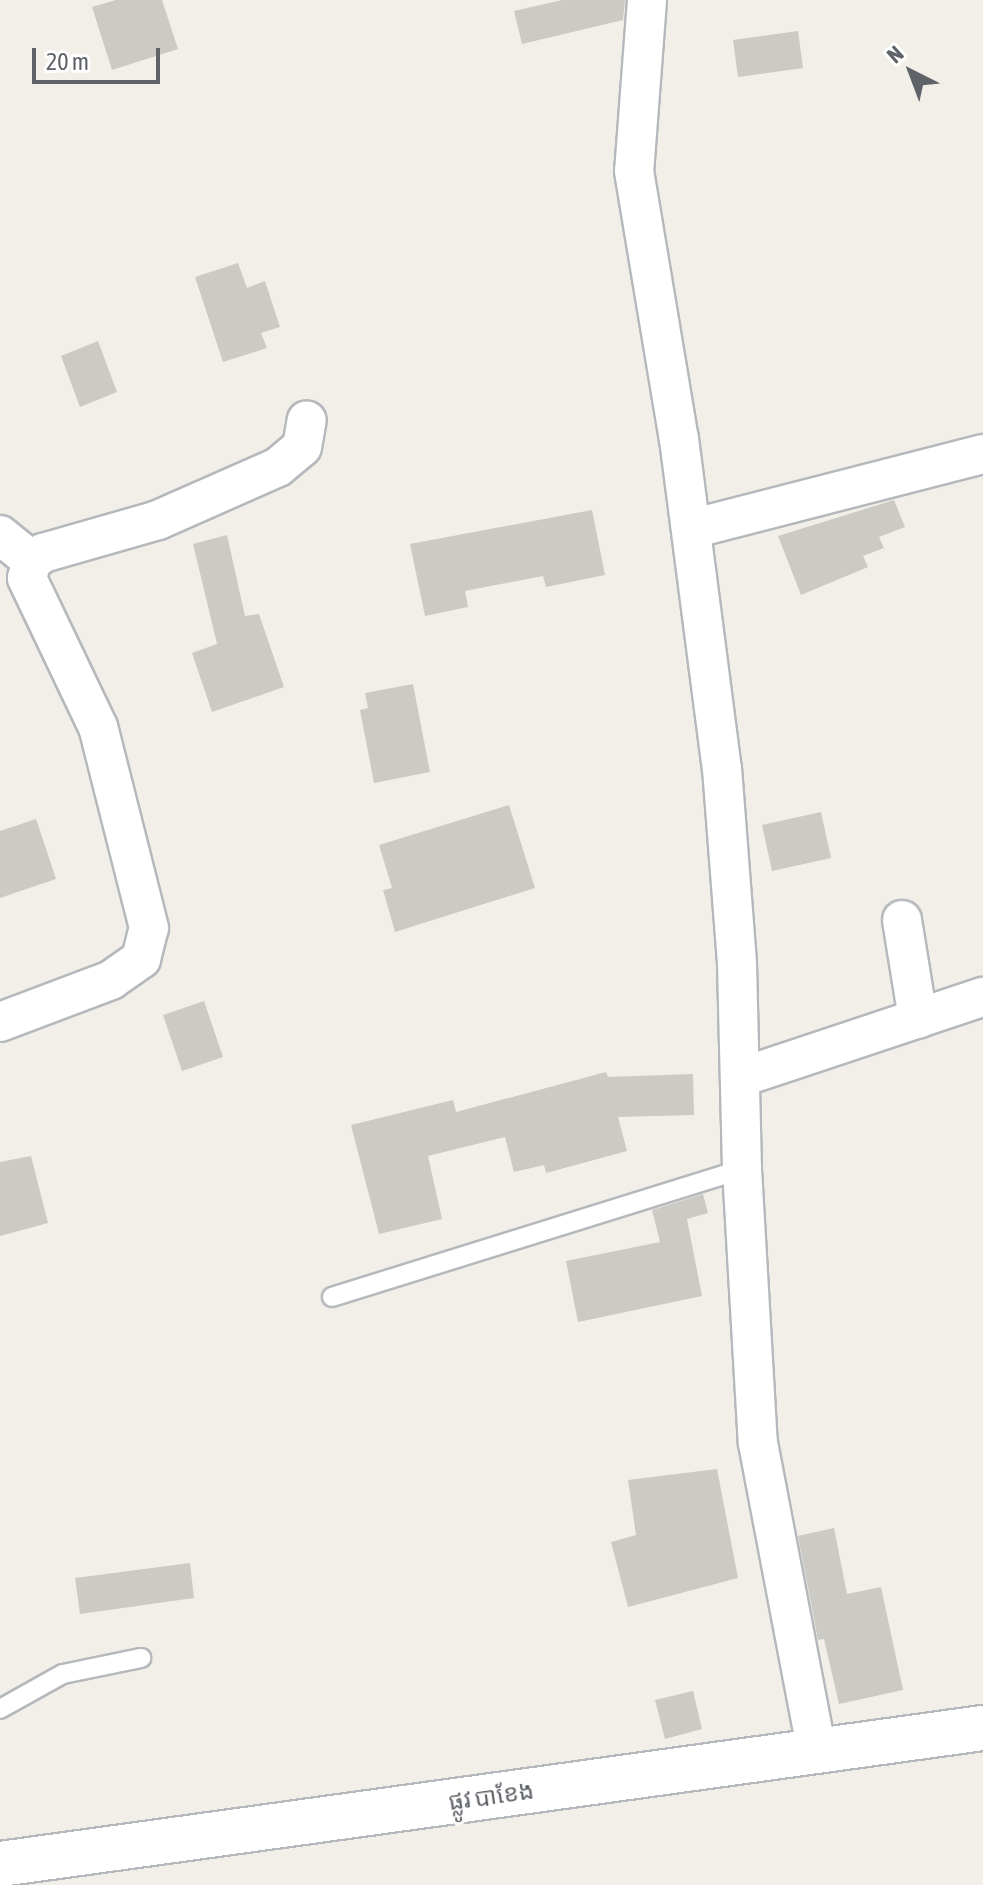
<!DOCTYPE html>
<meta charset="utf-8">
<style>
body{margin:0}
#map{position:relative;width:983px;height:1885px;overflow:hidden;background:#f1efe8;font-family:"Asap Condensed","Noto Sans Khmer",sans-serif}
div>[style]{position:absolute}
.building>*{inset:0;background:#cccac5}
.roads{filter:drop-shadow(2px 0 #b5b8bc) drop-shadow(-2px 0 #b5b8bc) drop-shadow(0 2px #b5b8bc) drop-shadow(0 -2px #b5b8bc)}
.service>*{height:18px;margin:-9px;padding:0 9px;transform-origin:9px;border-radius:9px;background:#fff}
.minor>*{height:38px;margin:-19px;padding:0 19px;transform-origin:19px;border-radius:19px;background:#fff}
.tertiary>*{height:44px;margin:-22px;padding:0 22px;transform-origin:22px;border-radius:22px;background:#fff}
span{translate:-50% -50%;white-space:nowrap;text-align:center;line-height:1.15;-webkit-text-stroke:6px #fff;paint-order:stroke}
.street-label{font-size:24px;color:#5f6368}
.north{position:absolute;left:871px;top:32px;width:80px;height:80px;-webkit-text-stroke:6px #fff;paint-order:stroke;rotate:318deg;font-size:22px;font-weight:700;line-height:32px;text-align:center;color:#5f6368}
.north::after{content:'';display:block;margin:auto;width:28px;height:36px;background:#5f6368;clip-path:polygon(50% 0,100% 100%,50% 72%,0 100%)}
.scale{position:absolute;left:32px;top:48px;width:128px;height:36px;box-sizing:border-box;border:4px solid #5f6368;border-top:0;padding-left:10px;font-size:24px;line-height:28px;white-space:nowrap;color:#5f6368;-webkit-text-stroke:6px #fff;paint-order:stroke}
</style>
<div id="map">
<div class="building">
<div style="clip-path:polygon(116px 0,162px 0,178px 49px,112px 70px,92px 7px)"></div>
<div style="clip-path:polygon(562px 0,625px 0,623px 20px,522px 44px,514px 11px)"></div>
<div style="clip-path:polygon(798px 31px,803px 68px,738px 77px,733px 40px)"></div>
<div style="clip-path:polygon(238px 263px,247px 288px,265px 281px,280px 327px,261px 333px,267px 348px,223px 362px,195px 277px)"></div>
<div style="clip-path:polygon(98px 341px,117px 392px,80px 407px,61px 356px)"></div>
<div style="clip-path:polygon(894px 500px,905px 527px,879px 537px,884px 548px,863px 556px,868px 567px,801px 595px,778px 536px)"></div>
<div style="clip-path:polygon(592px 510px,605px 575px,546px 587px,543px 576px,465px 591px,468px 607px,425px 616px,410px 544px)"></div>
<div style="clip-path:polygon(227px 535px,245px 616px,259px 614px,284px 687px,212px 712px,192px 653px,217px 644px,193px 544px)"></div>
<div style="clip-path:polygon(413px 684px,430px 772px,374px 783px,360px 710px,368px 708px,365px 693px)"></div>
<div style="clip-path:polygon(509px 805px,535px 888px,395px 932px,383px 890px,392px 888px,379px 845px)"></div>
<div style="clip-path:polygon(821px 812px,831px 858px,772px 871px,762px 825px)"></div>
<div style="clip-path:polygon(36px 819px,56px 879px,0 898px,0 831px)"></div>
<div style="clip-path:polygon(204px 1001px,223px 1057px,182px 1071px,163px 1015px)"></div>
<div style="clip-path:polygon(606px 1072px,608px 1077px,693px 1074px,694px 1115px,618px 1117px,627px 1151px,546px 1173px,544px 1165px,514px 1172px,505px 1137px,428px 1156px,442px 1219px,379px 1234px,351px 1125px,453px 1100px,456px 1112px)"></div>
<div style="clip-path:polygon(31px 1156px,48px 1223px,0 1236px,0 1162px)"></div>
<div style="clip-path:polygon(703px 1194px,708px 1213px,687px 1219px,702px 1296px,578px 1322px,566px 1261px,660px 1242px,652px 1210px)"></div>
<div style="clip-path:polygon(717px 1469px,738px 1578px,628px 1607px,611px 1542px,636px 1535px,628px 1480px)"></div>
<div style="clip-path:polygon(834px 1528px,847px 1594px,881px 1587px,903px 1690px,839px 1704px,824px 1639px,818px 1640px,798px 1536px)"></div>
<div style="clip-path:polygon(190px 1563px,194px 1598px,80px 1614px,75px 1578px)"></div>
<div style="clip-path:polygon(693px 1691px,702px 1729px,665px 1739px,655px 1700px)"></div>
</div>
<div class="roads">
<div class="service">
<div style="left:332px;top:1297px;width:430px;rotate:-17.3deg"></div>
<div style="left:0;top:1709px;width:72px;rotate:-29.1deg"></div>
<div style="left:63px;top:1674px;width:80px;rotate:-11.6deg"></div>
</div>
<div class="minor">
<div style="left:647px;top:0;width:171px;rotate:94.3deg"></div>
<div style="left:634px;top:171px;width:272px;rotate:80.5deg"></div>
<div style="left:679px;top:439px;width:332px;rotate:82.6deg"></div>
<div style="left:722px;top:768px;width:197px;rotate:85.6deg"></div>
<div style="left:737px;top:964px;width:205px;rotate:88.6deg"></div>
<div style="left:742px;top:1169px;width:274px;rotate:86.7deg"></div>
<div style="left:758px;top:1443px;width:314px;rotate:79.2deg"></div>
<div style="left:691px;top:529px;width:301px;rotate:-14.4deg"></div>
<div style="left:0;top:535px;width:41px;rotate:39.1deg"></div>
<div style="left:902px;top:920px;width:100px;rotate:80.8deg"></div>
<div style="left:0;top:1022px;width:119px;rotate:-20.7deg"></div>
<div style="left:111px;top:980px;width:37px;rotate:-35deg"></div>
<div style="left:141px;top:959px;width:32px;rotate:-76deg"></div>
<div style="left:149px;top:928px;width:207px;rotate:-104.2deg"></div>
<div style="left:98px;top:727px;width:165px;rotate:-115.5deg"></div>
<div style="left:27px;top:578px;width:18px;rotate:-74deg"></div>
<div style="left:32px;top:561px;width:14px;rotate:-36deg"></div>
<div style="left:43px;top:553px;width:120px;rotate:-16deg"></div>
<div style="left:158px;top:520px;width:131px;rotate:-23.8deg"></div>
<div style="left:278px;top:467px;width:31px;rotate:-40deg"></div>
<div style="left:302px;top:447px;width:27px;rotate:-80deg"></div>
<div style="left:742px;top:1077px;width:254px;rotate:-18.4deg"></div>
</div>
<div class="tertiary">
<div style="left:0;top:1864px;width:992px;rotate:-7.88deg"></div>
</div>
</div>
<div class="street-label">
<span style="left:491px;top:1796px;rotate:-8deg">ផ្លូវ បាខែង</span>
</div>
<div class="north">N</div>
<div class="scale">20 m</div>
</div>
